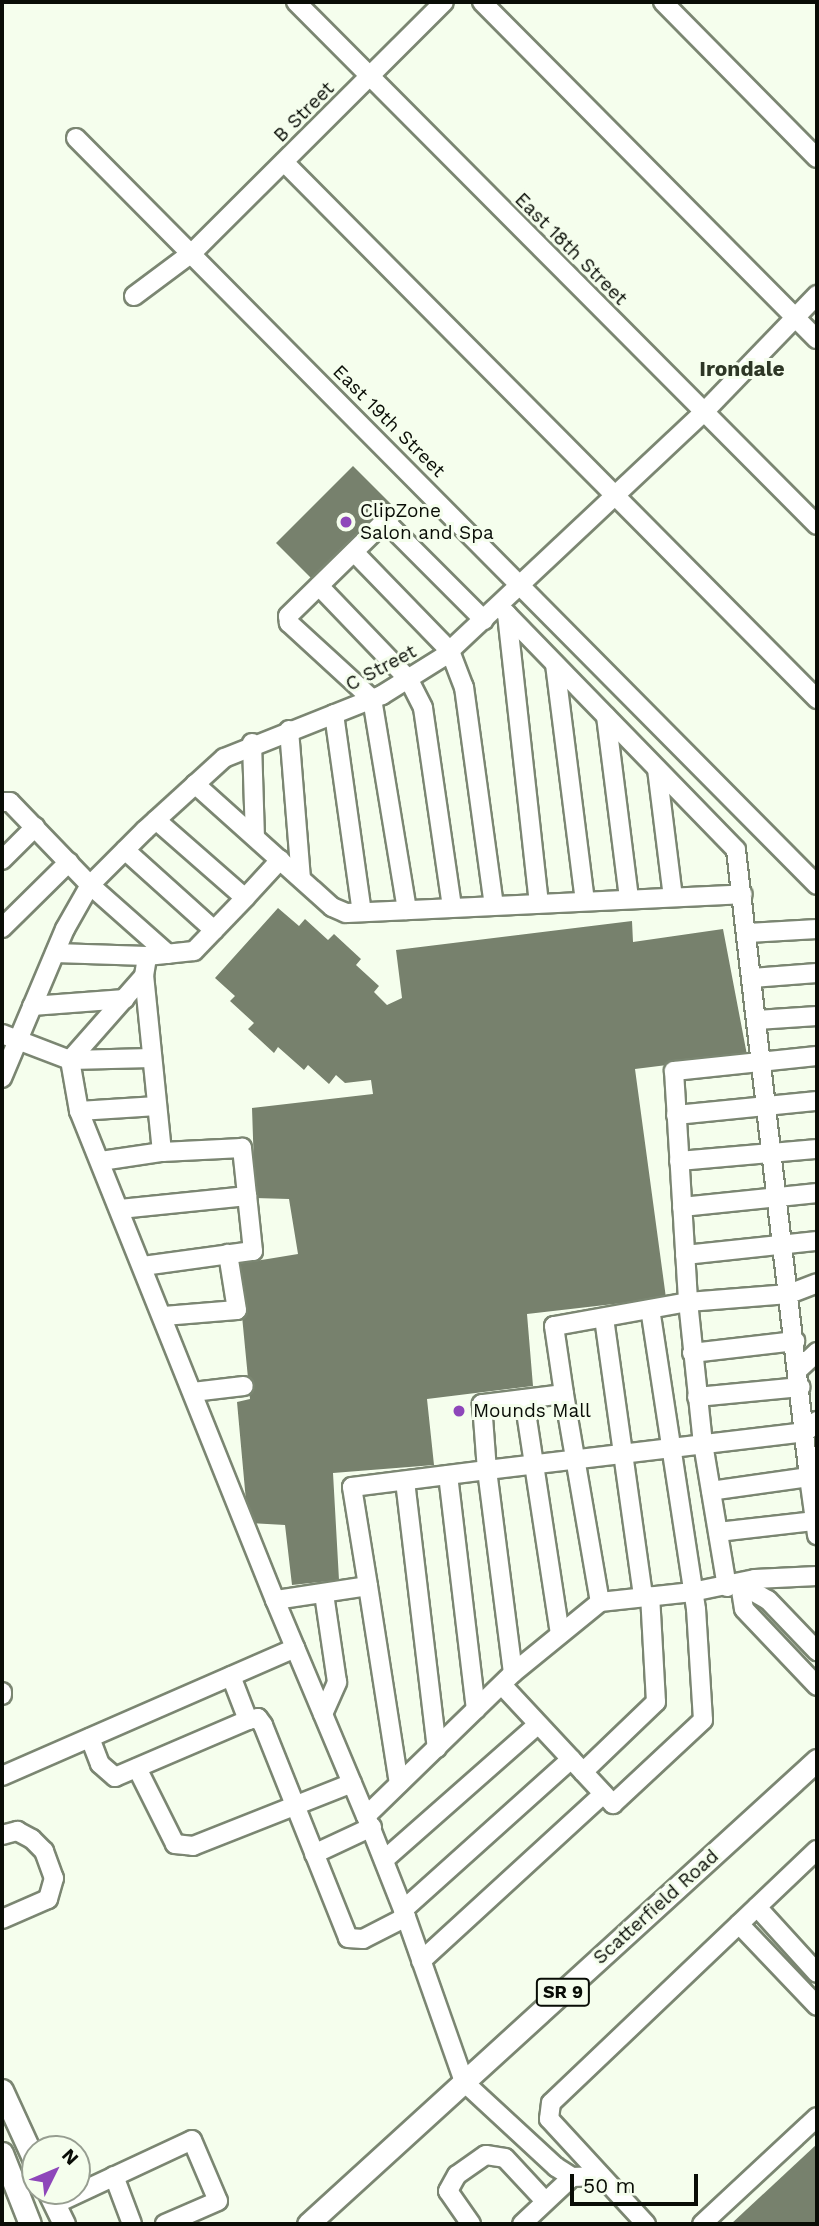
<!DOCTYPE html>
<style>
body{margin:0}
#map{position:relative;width:819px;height:2226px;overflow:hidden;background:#f5feed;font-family:"Work Sans",sans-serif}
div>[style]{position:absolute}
.building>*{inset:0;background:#77816d}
.roads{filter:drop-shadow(2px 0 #7b8672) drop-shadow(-2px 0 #7b8672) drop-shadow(0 2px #7b8672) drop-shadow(0 -2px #7b8672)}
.minor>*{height:18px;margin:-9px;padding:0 9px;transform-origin:9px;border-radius:9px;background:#fff}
.major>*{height:21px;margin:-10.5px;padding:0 10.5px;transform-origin:10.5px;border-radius:10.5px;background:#fff}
.dots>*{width:19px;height:19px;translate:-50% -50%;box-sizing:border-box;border:4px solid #f5feed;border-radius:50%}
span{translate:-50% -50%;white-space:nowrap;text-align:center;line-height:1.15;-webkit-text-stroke:6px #f5feed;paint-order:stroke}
.shield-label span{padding:2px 5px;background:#f5feed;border:2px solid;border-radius:5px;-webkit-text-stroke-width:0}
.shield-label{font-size:18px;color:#090d06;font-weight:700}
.street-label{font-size:19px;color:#090d06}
.poi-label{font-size:19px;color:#090d06}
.left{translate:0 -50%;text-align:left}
.neighbourhood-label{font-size:21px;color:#2d3625;font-weight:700}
.frame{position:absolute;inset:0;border:4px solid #090d06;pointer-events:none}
.north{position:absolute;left:21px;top:2135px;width:70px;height:70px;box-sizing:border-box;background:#f5feed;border:2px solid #979e91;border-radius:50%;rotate:47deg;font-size:19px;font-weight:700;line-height:28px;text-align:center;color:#090d06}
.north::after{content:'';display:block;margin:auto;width:24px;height:32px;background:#8e47ba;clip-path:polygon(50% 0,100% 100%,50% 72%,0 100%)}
.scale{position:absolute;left:570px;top:2174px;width:128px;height:32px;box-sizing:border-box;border:4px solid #090d06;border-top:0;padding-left:9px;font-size:21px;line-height:24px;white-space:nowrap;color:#090d06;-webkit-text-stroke:5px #f5feed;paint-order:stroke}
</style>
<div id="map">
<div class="building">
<div style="clip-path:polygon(353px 466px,391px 504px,314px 581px,276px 543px)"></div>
<div style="clip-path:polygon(278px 908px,299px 926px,305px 919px,328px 940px,334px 934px,361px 959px,356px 965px,379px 986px,374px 992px,387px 1005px,402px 998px,396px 950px,632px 921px,633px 942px,723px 929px,747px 1055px,635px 1069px,666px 1298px,527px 1314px,533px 1386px,427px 1399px,434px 1465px,333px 1473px,339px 1580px,292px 1585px,285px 1525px,248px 1523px,237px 1402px,250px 1399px,237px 1264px,298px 1254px,289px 1199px,255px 1198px,252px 1108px,373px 1094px,371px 1080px,345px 1083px,336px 1075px,329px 1084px,308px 1065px,304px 1070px,278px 1047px,274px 1053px,248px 1029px,254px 1023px,230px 1001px,235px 996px,215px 978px)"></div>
<div style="clip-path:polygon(817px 2144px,817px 2224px,731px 2224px)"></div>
</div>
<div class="roads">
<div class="minor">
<div style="left:296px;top:2px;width:738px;rotate:45.11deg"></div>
<div style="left:482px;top:2px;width:475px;rotate:45.2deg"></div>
<div style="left:663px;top:2px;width:219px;rotate:45.4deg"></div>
<div style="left:76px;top:138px;width:1052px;rotate:45.23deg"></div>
<div style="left:284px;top:162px;width:757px;rotate:45.21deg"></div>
<div style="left:134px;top:296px;width:74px;rotate:-36.7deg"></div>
<div style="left:193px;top:252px;width:354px;rotate:-44.9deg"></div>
<div style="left:354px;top:552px;width:138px;rotate:45.9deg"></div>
<div style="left:450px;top:651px;width:39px;rotate:69deg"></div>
<div style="left:464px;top:687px;width:220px;rotate:82.2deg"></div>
<div style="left:319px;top:586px;width:130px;rotate:46.2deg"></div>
<div style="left:409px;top:680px;width:31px;rotate:63deg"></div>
<div style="left:423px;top:708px;width:201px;rotate:81.7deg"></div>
<div style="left:499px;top:606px;width:340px;rotate:45.8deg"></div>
<div style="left:736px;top:850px;width:631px;rotate:83.36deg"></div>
<div style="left:809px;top:1477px;width:99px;rotate:171.9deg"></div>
<div style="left:507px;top:614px;width:291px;rotate:83.7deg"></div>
<div style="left:555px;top:664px;width:239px;rotate:82.8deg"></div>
<div style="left:334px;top:714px;width:200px;rotate:82deg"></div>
<div style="left:606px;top:716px;width:184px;rotate:82.8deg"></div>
<div style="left:289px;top:730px;width:149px;rotate:85.4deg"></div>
<div style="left:252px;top:743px;width:94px;rotate:88.2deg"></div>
<div style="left:657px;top:769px;width:129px;rotate:82.9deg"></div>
<div style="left:195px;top:784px;width:184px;rotate:41.9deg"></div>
<div style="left:332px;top:907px;width:15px;rotate:23deg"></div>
<div style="left:346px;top:913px;width:397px;rotate:-2.7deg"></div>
<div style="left:2px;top:802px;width:8px"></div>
<div style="left:10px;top:802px;width:115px;rotate:46.1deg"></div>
<div style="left:90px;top:885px;width:104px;rotate:41.5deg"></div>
<div style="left:156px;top:820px;width:118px;rotate:41.2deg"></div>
<div style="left:245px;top:898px;width:52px;rotate:-47.4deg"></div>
<div style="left:125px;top:850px;width:120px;rotate:42deg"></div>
<div style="left:2px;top:860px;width:47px;rotate:-45deg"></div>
<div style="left:407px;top:910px;width:214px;rotate:-99.4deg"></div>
<div style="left:372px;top:699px;width:113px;rotate:-137.5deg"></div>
<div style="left:289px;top:623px;width:7px;rotate:-98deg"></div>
<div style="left:288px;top:616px;width:129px;rotate:-44.4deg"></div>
<div style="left:380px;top:526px;width:10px"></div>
<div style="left:390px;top:526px;width:133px;rotate:45deg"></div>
<div style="left:2px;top:928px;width:94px;rotate:-44.6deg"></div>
<div style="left:748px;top:933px;width:69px;rotate:-3.3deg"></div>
<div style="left:55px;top:953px;width:92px;rotate:1.9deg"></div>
<div style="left:752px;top:978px;width:65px;rotate:-4.4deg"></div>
<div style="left:32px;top:1006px;width:93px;rotate:-4.3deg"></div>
<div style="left:757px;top:1020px;width:60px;rotate:-3.8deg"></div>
<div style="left:2px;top:1034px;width:73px;rotate:20.9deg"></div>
<div style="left:70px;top:1060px;width:52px;rotate:80deg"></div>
<div style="left:79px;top:1111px;width:527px;rotate:68.16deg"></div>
<div style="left:817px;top:1056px;width:144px;rotate:174deg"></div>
<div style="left:674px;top:1071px;width:231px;rotate:86.5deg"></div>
<div style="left:688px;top:1302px;width:136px;rotate:169.8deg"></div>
<div style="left:554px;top:1326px;width:69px;rotate:81.6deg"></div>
<div style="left:564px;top:1394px;width:83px;rotate:173deg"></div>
<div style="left:482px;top:1404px;width:66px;rotate:85.7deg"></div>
<div style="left:487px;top:1470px;width:136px;rotate:172.8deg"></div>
<div style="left:352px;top:1487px;width:100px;rotate:80.8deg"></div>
<div style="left:368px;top:1586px;width:94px;rotate:171.4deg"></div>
<div style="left:275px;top:1600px;width:234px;rotate:67.2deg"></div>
<div style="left:366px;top:1816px;width:205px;rotate:-44.2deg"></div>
<div style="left:513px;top:1673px;width:112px;rotate:-39.2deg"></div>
<div style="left:600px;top:1602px;width:93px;rotate:-6.2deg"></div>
<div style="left:692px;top:1592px;width:64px;rotate:-11.7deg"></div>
<div style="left:755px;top:1579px;width:62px;rotate:-2.8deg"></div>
<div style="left:70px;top:1060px;width:112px;rotate:-48.6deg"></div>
<div style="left:70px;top:1060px;width:82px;rotate:-1.4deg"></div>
<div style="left:2px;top:1078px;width:162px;rotate:-67.1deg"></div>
<div style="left:65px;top:929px;width:51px;rotate:-60.4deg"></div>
<div style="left:90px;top:885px;width:78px;rotate:-45deg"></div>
<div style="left:145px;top:830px;width:107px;rotate:-42.3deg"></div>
<div style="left:224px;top:758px;width:170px;rotate:-21.7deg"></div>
<div style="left:382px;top:695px;width:72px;rotate:-31.9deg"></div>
<div style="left:443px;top:657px;width:358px;rotate:-43.2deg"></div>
<div style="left:704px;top:412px;width:163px;rotate:-46deg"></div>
<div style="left:79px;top:1111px;width:78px;rotate:-3.7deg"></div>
<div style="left:676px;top:1115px;width:142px;rotate:-5.7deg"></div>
<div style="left:101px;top:1161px;width:62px;rotate:-8.4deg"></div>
<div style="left:679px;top:1161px;width:139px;rotate:-5deg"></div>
<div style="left:682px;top:1207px;width:136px;rotate:-5.9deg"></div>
<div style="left:120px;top:1209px;width:128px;rotate:-5.8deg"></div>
<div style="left:685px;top:1255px;width:133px;rotate:-6.1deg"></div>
<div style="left:143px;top:1266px;width:111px;rotate:-7.8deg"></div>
<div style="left:253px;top:1251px;width:104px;rotate:-96.1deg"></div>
<div style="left:242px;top:1148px;width:80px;rotate:177.1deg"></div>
<div style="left:162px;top:1152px;width:177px;rotate:-95.8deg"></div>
<div style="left:144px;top:976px;width:20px;rotate:-81deg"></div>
<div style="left:147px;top:956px;width:47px;rotate:-6.1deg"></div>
<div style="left:194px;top:951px;width:74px;rotate:-46.1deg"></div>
<div style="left:164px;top:1316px;width:73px;rotate:-4.7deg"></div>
<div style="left:237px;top:1310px;width:57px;rotate:-99.1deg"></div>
<div style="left:604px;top:1318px;width:282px;rotate:82deg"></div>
<div style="left:692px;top:1353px;width:104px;rotate:-6.6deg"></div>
<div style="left:799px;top:1369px;width:25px;rotate:-43deg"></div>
<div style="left:193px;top:1392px;width:51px;rotate:-6.7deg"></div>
<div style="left:564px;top:1394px;width:211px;rotate:80.2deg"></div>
<div style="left:697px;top:1397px;width:104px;rotate:-5.5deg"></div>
<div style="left:524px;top:1399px;width:238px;rotate:81.3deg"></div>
<div style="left:448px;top:1475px;width:236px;rotate:83.2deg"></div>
<div style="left:809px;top:1477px;width:59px;rotate:82.1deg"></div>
<div style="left:405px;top:1481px;width:269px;rotate:83.2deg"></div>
<div style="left:718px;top:1532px;width:98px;rotate:-6.5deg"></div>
<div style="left:740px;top:1584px;width:25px;rotate:81deg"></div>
<div style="left:744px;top:1609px;width:106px;rotate:46.5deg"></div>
<div style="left:740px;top:1584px;width:32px;rotate:30deg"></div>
<div style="left:768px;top:1600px;width:71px;rotate:46.1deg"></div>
<div style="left:368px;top:1586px;width:200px;rotate:81.1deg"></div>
<div style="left:727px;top:1587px;width:145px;rotate:-99.5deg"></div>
<div style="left:703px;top:1444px;width:143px;rotate:-96deg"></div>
<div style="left:688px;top:1302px;width:101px;rotate:-4.5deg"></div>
<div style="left:789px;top:1294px;width:30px;rotate:-21deg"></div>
<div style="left:513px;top:1673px;width:205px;rotate:-97.3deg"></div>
<div style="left:487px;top:1470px;width:321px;rotate:-6.8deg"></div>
<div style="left:806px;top:1432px;width:16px;rotate:-45deg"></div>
<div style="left:502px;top:1685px;width:163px;rotate:47deg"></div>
<div style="left:613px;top:1804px;width:123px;rotate:-43deg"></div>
<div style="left:703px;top:1720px;width:111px;rotate:-93.6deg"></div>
<div style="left:696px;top:1609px;width:303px;rotate:-98.7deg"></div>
<div style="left:2px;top:1692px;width:3px;rotate:90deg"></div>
<div style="left:323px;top:1714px;width:35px;rotate:-66deg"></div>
<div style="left:337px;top:1682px;width:89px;rotate:-98.4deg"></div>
<div style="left:248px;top:1720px;width:10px;rotate:-11deg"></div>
<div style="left:258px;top:1718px;width:9px;rotate:54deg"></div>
<div style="left:263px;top:1725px;width:229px;rotate:68.2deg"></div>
<div style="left:348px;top:1938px;width:15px;rotate:4deg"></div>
<div style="left:363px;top:1939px;width:48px;rotate:-27.1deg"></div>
<div style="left:406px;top:1917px;width:175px;rotate:70.6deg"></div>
<div style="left:464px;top:2082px;width:125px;rotate:42.7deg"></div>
<div style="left:556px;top:2167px;width:19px;rotate:32deg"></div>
<div style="left:572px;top:2177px;width:29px;rotate:-2deg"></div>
<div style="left:90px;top:1738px;width:28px;rotate:69deg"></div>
<div style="left:100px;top:1764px;width:20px;rotate:41deg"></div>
<div style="left:115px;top:1777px;width:145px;rotate:-23.2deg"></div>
<div style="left:248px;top:1720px;width:47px;rotate:-111.1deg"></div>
<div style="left:137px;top:1768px;width:85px;rotate:63.4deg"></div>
<div style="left:175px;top:1844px;width:18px;rotate:6deg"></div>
<div style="left:193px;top:1846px;width:171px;rotate:-21.6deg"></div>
<div style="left:583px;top:1772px;width:101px;rotate:-43.8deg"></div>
<div style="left:656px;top:1702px;width:106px;rotate:-93.2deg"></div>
<div style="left:2px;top:1776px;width:320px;rotate:-23.6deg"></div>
<div style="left:366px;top:1816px;width:109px;rotate:68.4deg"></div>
<div style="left:2px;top:1835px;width:16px;rotate:-15deg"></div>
<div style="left:17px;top:1831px;width:17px;rotate:28deg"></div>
<div style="left:32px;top:1839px;width:17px;rotate:45deg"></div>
<div style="left:44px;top:1851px;width:29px;rotate:70deg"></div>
<div style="left:54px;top:1878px;width:22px;rotate:106deg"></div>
<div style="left:48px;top:1899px;width:50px;rotate:156.5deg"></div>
<div style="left:314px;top:1854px;width:64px;rotate:-25deg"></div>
<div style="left:384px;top:1860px;width:205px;rotate:-41.4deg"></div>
<div style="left:757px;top:1907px;width:89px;rotate:47.7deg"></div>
<div style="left:403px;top:1910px;width:226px;rotate:-41.9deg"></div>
<div style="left:739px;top:1924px;width:113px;rotate:46.4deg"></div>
<div style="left:421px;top:1961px;width:247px;rotate:-42.5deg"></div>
<div style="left:114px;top:2176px;width:51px;rotate:69.4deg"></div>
<div style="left:55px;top:2204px;width:151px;rotate:-25deg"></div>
<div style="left:192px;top:2140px;width:66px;rotate:66.9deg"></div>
<div style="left:218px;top:2201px;width:58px;rotate:156.5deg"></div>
<div style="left:471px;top:2224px;width:40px;rotate:-124.9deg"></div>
<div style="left:448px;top:2191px;width:18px;rotate:-61deg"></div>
<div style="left:457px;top:2175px;width:35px;rotate:-35deg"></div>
<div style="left:486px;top:2155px;width:19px;rotate:9deg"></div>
<div style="left:505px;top:2158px;width:59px;rotate:47.1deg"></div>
<div style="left:522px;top:2224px;width:69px;rotate:-43.2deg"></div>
<div style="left:646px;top:2224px;width:143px;rotate:-132.7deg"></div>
<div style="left:549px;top:2119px;width:16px;rotate:-83deg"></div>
<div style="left:551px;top:2103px;width:367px;rotate:-43.6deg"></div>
<div style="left:702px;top:2224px;width:157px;rotate:-42.9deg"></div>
</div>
<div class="major">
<div style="left:2px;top:2090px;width:79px;rotate:65.4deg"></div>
<div style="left:2px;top:2153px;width:76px;rotate:68.5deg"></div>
<div style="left:48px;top:2191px;width:37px;rotate:64deg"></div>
<div style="left:308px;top:2224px;width:689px;rotate:-42.35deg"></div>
</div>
</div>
<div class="dots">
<div style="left:346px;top:522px;background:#8e47ba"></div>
<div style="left:459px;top:1411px;background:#8e47ba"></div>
</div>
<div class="shield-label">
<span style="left:563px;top:1992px">SR 9</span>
</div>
<div class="street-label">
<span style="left:304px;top:112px;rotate:-45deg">B Street</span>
<span style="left:571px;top:249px;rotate:45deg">East 18th Street</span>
<span style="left:389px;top:421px;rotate:45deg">East 19th Street</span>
<span style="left:381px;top:668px;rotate:-28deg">C Street</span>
<span style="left:656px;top:1907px;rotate:-42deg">Scatterfield Road</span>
</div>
<div class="poi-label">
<span class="left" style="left:360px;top:522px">ClipZone<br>Salon and Spa</span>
<span class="left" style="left:473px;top:1411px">Mounds Mall</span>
</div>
<div class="neighbourhood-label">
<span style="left:742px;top:369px">Irondale</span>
</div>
<div class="frame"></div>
<div class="north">N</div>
<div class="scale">50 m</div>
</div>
